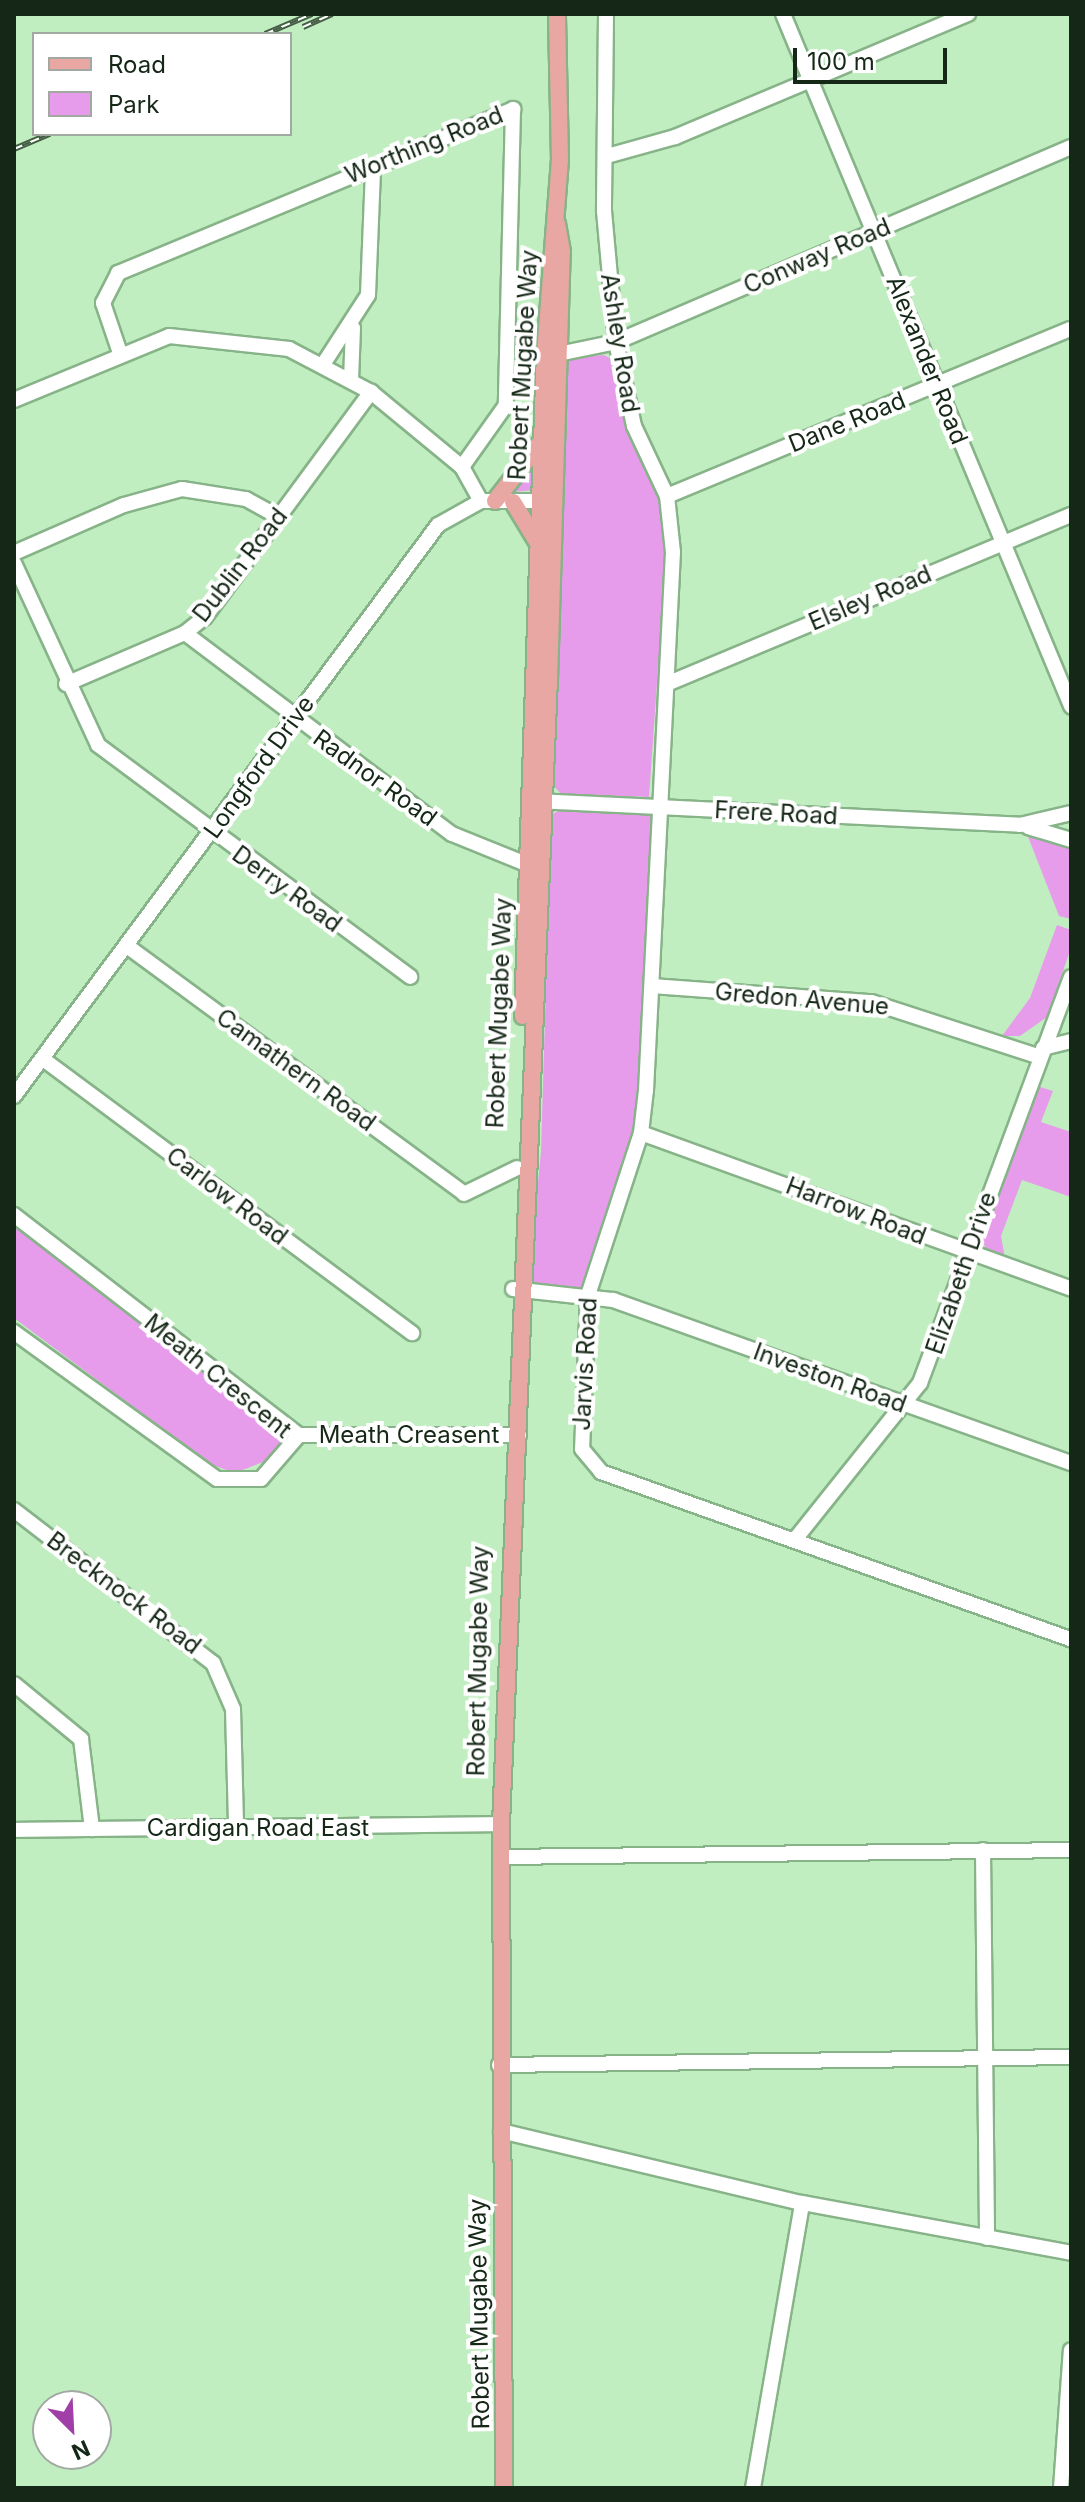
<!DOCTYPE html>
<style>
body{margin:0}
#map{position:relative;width:1085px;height:2502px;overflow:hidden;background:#c1eec1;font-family:Inter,sans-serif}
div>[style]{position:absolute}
.green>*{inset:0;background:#e79beb}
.roads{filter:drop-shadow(2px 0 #87b388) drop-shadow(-2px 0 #87b388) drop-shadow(0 2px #87b388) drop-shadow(0 -2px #87b388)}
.minor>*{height:14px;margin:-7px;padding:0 7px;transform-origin:7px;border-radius:7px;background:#fff}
.major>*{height:16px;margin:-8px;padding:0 8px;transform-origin:8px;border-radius:8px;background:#e9a7a3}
.rail>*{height:6px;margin-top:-3px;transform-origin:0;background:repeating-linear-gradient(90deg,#fff 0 9px,#435c43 0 18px);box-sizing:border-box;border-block:2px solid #435c43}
span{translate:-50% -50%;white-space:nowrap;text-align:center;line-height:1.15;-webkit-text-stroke:8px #fff;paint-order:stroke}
.street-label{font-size:24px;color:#152716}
.frame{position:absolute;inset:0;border:16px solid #152716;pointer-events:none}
.legend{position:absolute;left:32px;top:32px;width:260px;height:104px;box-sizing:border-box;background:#fff;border:2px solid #a1a9a2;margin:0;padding:10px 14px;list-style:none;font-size:24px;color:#152716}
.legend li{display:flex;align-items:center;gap:16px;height:40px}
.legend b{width:40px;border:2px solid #a1a9a2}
.north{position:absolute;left:32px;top:2390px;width:80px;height:80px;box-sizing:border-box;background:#fff;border:2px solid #a1a9a2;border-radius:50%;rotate:156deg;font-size:22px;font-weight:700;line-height:32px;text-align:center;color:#152716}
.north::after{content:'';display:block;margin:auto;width:28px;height:36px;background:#a03fa7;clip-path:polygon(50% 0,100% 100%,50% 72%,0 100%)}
.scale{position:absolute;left:793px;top:48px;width:154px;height:36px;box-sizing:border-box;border:4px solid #152716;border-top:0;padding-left:10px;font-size:24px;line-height:28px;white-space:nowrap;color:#152716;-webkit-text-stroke:6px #fff;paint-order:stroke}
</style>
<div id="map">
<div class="green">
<div style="clip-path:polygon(604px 355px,613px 360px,628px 435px,661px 499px,667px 542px,649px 797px,561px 794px,552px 784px,567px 358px)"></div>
<div style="clip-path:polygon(538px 452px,536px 490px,512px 492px,525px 477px)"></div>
<div style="clip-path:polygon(563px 808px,650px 812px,653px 821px,636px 1132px,583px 1288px,528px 1284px,541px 1152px,551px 815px)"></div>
<div style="clip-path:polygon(1027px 834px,1071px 848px,1071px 919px,1059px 916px)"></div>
<div style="clip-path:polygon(1057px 925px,1071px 930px,1071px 948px,1047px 1017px,1020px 1036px,1002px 1036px,1030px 998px)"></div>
<div style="clip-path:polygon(1034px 1085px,1053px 1091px,1041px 1122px,1071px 1132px,1071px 1197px,1022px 1180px,1001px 1236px,1005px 1258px,986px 1251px,981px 1233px)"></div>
<div style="clip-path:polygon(14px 1223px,289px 1436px,271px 1459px,235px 1473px,210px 1464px,14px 1318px)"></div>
</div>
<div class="roads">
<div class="minor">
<div style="left:606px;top:14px;width:197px;rotate:90.6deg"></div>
<div style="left:604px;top:211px;width:132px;rotate:84.8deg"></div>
<div style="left:616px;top:342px;width:86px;rotate:77.9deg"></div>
<div style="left:634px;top:426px;width:77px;rotate:64.8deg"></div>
<div style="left:667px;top:496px;width:56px;rotate:83.9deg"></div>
<div style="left:673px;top:552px;width:539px;rotate:92.87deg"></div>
<div style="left:646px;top:1090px;width:43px;rotate:96.6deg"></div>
<div style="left:641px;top:1133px;width:170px;rotate:108.1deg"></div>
<div style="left:588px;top:1295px;width:154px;rotate:92.2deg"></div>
<div style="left:582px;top:1449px;width:30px;rotate:50deg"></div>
<div style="left:601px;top:1472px;width:499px;rotate:19.6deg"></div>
<div style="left:783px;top:14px;width:750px;rotate:67.4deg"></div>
<div style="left:607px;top:156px;width:71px;rotate:-15.6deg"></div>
<div style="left:675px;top:137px;width:318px;rotate:-22.8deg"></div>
<div style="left:120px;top:353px;width:53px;rotate:-108.8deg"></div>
<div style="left:103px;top:303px;width:34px;rotate:-63deg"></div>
<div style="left:118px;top:273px;width:428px;rotate:-22.5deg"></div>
<div style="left:513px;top:109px;width:296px;rotate:91.4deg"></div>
<div style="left:506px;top:405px;width:76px;rotate:125.4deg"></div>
<div style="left:558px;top:354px;width:59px;rotate:-11.7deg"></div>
<div style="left:616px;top:342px;width:495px;rotate:-23.2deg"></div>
<div style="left:324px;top:363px;width:81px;rotate:-57.1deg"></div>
<div style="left:368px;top:295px;width:127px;rotate:-87.7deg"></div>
<div style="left:351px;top:380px;width:52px;rotate:-87.8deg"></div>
<div style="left:14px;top:400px;width:168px;rotate:-22.4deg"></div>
<div style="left:169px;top:336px;width:121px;rotate:6.2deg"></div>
<div style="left:289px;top:349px;width:93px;rotate:27.7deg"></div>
<div style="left:371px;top:392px;width:118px;rotate:39.5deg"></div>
<div style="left:462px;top:467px;width:39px;rotate:61deg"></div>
<div style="left:667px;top:496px;width:437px;rotate:-22.5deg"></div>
<div style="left:14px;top:553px;width:120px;rotate:-23.6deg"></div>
<div style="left:124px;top:505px;width:60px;rotate:-15.4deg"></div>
<div style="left:182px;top:489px;width:65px;rotate:8.9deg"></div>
<div style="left:246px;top:499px;width:38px;rotate:29deg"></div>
<div style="left:14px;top:563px;width:200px;rotate:65.2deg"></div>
<div style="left:98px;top:745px;width:389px;rotate:36.6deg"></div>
<div style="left:185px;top:633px;width:334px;rotate:37deg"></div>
<div style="left:452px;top:834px;width:91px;rotate:22deg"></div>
<div style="left:669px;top:683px;width:436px;rotate:-22.7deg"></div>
<div style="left:66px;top:684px;width:129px;rotate:-23.2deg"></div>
<div style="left:185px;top:633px;width:26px;rotate:-39deg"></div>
<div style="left:205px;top:617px;width:280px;rotate:-53.6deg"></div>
<div style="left:536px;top:801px;width:485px;rotate:2.8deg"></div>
<div style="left:1020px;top:825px;width:52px;rotate:-13.2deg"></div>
<div style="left:1028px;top:827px;width:45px;rotate:16.8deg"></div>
<div style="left:127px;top:946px;width:418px;rotate:36.3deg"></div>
<div style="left:464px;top:1194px;width:59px;rotate:-26.1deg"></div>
<div style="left:652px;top:986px;width:220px;rotate:4.2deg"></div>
<div style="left:871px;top:1002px;width:178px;rotate:18deg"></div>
<div style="left:1043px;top:1048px;width:29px;rotate:-14deg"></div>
<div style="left:43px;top:1059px;width:460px;rotate:36.6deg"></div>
<div style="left:14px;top:1096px;width:711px;rotate:-53.4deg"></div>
<div style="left:438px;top:525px;width:49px;rotate:-29.2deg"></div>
<div style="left:481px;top:501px;width:60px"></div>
<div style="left:641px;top:1133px;width:457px;rotate:19.9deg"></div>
<div style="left:14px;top:1215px;width:360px;rotate:37.7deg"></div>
<div style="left:299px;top:1435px;width:58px;rotate:130.8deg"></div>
<div style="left:261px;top:1479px;width:44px;rotate:180deg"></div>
<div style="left:217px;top:1479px;width:251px;rotate:-144.1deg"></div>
<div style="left:513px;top:1289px;width:101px;rotate:6.3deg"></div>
<div style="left:613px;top:1300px;width:486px;rotate:19.6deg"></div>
<div style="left:299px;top:1435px;width:220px"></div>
<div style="left:14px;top:1510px;width:251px;rotate:37.6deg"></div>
<div style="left:213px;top:1663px;width:50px;rotate:66.5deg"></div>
<div style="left:233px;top:1709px;width:117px;rotate:88.5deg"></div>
<div style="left:797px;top:1537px;width:197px;rotate:-51.4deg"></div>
<div style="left:920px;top:1383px;width:433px;rotate:-69.6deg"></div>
<div style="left:14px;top:1684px;width:87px;rotate:39.4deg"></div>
<div style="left:81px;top:1739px;width:91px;rotate:83deg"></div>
<div style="left:14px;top:1830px;width:487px;rotate:-0.7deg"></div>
<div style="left:983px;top:1850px;width:388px;rotate:89.4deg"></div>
<div style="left:501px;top:1857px;width:570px;rotate:-0.7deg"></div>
<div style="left:499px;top:2065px;width:572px;rotate:-0.8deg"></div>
<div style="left:501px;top:2131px;width:309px;rotate:13.5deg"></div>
<div style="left:802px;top:2203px;width:274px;rotate:10.5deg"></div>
<div style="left:753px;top:2488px;width:289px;rotate:-80.2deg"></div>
<div style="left:1061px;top:2488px;width:138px;rotate:-85.9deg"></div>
</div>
<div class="major">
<div style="left:495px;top:501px;width:73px;rotate:-52.2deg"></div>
<div style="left:513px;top:502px;width:50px;rotate:58.8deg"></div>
<div style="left:523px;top:1016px;width:662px;rotate:-88.1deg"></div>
<div style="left:545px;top:354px;width:195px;rotate:-85.6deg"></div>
<div style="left:560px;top:160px;width:146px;rotate:-91.2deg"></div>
<div style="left:504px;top:2488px;width:664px;rotate:-90.26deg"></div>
<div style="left:501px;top:1824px;width:1144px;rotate:-87.6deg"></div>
<div style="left:549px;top:681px;width:429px;rotate:-88.3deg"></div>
<div style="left:562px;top:252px;width:29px;rotate:-100deg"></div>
</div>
</div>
<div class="rail">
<div style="left:303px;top:27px;width:32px;rotate:-24deg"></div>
<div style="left:265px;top:34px;width:51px;rotate:-23.1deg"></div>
<div style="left:14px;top:149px;width:39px;rotate:-23deg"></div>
</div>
<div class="street-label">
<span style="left:424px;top:145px;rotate:-22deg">Worthing Road</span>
<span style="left:817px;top:256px;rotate:-23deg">Conway Road</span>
<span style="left:620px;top:343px;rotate:81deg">Ashley Road</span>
<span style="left:927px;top:360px;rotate:68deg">Alexander Road</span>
<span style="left:523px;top:365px;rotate:-87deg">Robert Mugabe Way</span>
<span style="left:847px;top:422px;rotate:-22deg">Dane Road</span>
<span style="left:240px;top:565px;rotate:-52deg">Dublin Road</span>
<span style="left:870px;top:598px;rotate:-23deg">Elsley Road</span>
<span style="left:259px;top:767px;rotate:-54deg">Longford Drive</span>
<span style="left:375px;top:778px;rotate:36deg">Radnor Road</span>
<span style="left:776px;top:813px;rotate:3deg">Frere Road</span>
<span style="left:287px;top:889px;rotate:36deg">Derry Road</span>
<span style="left:802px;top:999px;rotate:5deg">Gredon Avenue</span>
<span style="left:499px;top:1013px;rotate:-88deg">Robert Mugabe Way</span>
<span style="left:296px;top:1070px;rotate:36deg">Camathern Road</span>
<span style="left:227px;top:1196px;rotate:37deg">Carlow Road</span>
<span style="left:856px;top:1211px;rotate:21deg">Harrow Road</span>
<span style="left:961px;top:1273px;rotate:-71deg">Elizabeth Drive</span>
<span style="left:585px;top:1364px;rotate:-87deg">Jarvis Road</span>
<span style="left:218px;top:1376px;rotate:39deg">Meath Crescent</span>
<span style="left:830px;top:1378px;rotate:20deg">Investon Road</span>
<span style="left:409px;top:1435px">Meath Creasent</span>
<span style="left:124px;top:1593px;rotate:37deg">Brecknock Road</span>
<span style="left:478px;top:1661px;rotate:-89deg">Robert Mugabe Way</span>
<span style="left:258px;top:1828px">Cardigan Road East</span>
<span style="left:479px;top:2314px;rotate:-91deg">Robert Mugabe Way</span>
</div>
<div class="frame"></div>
<ul class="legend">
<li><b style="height:10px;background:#e9a7a3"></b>Road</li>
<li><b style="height:22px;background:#e79beb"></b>Park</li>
</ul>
<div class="north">N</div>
<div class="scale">100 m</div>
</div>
